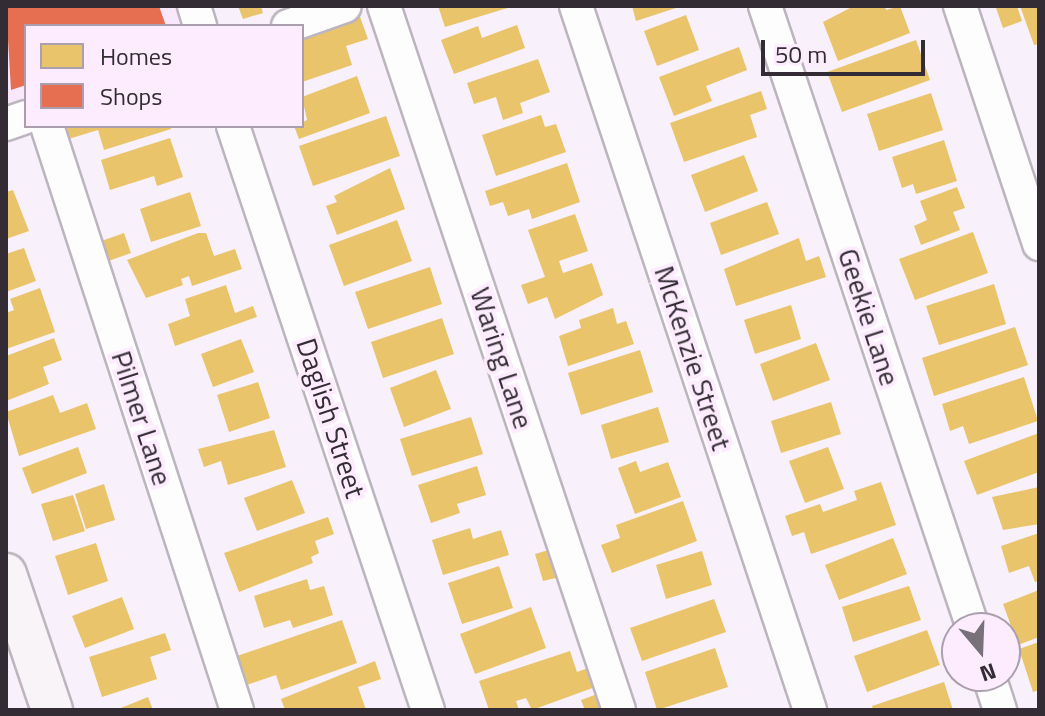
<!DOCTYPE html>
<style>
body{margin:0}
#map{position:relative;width:1045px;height:716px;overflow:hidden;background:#f8f0fa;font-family:"Titillium Web",sans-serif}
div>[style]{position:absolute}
.built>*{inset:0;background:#f9e8fc}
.homes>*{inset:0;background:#e9c46a}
.shops>*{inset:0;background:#e76f51}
.roads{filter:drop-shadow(2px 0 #bcb5be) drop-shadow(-2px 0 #bcb5be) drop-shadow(0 2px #bcb5be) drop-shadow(0 -2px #bcb5be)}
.minor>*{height:32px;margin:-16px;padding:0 16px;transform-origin:16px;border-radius:16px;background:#fefdfe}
.major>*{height:40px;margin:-20px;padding:0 20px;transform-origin:20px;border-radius:20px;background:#f8f4f7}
span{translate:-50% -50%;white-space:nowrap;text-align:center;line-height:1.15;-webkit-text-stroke:8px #fcecfe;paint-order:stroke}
.street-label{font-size:28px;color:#332c34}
.frame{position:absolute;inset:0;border:8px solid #332c34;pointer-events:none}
.legend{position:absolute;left:24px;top:24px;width:280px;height:104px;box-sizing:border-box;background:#fcecfe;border:2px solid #ac9fad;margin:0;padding:10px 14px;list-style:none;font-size:24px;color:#332c34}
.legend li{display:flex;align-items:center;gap:16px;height:40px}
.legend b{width:40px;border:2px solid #ac9fad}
.north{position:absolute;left:941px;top:612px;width:80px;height:80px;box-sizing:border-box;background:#fcecfe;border:2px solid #ac9fad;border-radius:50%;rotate:161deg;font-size:22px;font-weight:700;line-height:32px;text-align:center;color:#332c34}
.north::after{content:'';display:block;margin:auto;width:28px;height:36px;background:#787179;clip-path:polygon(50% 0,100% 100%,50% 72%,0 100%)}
.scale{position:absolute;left:761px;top:40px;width:164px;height:36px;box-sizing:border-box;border:4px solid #332c34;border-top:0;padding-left:10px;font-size:24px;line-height:28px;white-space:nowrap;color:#332c34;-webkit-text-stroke:6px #fcecfe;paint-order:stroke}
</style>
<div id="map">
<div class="built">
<div style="clip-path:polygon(6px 6px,193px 6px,200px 26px,26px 26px,26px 117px,6px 124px)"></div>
</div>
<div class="homes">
<div style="clip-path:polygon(238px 6px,261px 6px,263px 13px,243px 19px)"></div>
<div style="clip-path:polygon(438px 6px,511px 6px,511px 7px,445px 27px)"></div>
<div style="clip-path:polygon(632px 6px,679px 6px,679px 7px,636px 21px)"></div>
<div style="clip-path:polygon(854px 6px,885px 6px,886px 10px,900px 6px,910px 33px,838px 61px,823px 22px)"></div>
<div style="clip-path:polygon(1002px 6px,1017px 6px,1022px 21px,1003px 28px,996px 8px)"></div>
<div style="clip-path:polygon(1020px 6px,1039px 6px,1039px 44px,1034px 45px)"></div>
<div style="clip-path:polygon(359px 14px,368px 39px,346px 46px,352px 65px,302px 82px,303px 33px)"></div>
<div style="clip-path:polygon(686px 15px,699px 50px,657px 66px,644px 31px)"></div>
<div style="clip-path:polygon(517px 25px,525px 48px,454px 74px,441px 40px,478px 26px,482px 38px)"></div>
<div style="clip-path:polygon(916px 40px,930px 80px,842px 112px,827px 72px)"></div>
<div style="clip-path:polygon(739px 47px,747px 70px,706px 86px,712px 101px,674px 116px,659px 77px)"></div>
<div style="clip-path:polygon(538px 59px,550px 92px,520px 103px,523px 113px,503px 120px,496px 97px,474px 104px,467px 83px)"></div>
<div style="clip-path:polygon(357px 76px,370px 113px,299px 139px,294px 126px,307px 120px,302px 97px)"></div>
<div style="clip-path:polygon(761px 91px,767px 109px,750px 115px,757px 137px,684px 162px,670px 123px)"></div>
<div style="clip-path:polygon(931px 93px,943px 130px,879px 151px,867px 114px)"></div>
<div style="clip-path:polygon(541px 115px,545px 127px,556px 124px,566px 152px,496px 176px,482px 135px)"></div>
<div style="clip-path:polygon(386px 116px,400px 156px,313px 186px,299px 146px)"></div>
<div style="clip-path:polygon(57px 126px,170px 126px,171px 129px,104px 150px,98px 130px,62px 141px)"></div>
<div style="clip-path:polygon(170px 138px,183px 177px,157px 186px,154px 176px,110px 190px,101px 160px)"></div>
<div style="clip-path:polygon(944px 140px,957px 181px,916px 194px,913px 184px,902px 188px,892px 157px)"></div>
<div style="clip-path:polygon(744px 155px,758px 191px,705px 212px,691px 175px)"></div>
<div style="clip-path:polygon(567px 163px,580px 202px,532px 219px,529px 209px,508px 216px,503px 202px,490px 206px,485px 191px)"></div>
<div style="clip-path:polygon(390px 168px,405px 209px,337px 235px,326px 206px,337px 202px,334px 196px)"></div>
<div style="clip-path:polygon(957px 187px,965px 208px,953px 212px,960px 230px,921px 245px,914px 226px,927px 220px,920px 201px)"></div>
<div style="clip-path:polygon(13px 190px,29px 231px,6px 239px,6px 192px)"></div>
<div style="clip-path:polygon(190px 192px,201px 226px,151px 242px,140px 209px)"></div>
<div style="clip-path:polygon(767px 202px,779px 234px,721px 255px,710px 223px)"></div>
<div style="clip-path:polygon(575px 214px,588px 251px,559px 261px,563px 273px,592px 263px,603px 295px,555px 319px,547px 297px,528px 304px,521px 285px,545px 277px,528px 230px)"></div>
<div style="clip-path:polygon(397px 220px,412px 261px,344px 286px,329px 245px)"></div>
<div style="clip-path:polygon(973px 232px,988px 273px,915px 300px,899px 259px)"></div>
<div style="clip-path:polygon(124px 233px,131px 253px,100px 264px,93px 244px)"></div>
<div style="clip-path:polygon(198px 233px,206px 233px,214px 256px,235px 249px,242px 269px,192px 286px,189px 276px,181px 279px,183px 285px,146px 298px,127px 260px)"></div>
<div style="clip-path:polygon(799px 238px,806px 261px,819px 256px,826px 277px,736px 306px,724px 269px)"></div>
<div style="clip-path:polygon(24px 248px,36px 281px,6px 292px,6px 254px)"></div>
<div style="clip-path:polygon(430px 267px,442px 304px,368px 329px,355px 292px)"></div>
<div style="clip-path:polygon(994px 284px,1006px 324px,939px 345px,926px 306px)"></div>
<div style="clip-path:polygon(226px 285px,235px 313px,253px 306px,257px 317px,175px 346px,168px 324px,190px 316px,185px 299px)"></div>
<div style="clip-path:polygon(40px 288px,55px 332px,6px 349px,6px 313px,14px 310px,10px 299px)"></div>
<div style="clip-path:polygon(791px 305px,801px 339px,755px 354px,744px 320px)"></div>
<div style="clip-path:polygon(613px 308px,617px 324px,626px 321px,634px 344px,568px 366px,559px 336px,581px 328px,579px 320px)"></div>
<div style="clip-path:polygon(442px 318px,454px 354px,383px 378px,371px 342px)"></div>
<div style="clip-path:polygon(1015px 327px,1028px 365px,934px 396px,922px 358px)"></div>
<div style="clip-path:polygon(54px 338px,62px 360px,43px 367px,49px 384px,6px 401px,6px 356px)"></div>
<div style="clip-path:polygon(241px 339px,254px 372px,213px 387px,201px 354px)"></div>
<div style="clip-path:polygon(816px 343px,830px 380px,773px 401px,760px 364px)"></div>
<div style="clip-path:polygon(640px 350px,653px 392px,581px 415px,568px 373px)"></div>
<div style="clip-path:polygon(436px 370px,451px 409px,404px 427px,390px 388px)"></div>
<div style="clip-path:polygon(1024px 377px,1038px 421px,969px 444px,963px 426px,950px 431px,942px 404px)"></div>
<div style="clip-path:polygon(258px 382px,270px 418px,229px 432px,217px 395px)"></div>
<div style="clip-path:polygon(53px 395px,60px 413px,87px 403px,96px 429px,19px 456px,6px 412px)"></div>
<div style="clip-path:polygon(831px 402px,841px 434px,781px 453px,771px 421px)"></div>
<div style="clip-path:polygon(658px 407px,669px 442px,611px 459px,601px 425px)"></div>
<div style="clip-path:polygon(471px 417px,483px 454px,412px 476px,400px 439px)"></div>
<div style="clip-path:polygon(274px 430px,286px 467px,228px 485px,221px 461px,204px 467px,198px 449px)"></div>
<div style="clip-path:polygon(1039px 433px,1039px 472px,977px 495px,964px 461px)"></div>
<div style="clip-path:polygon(78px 447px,87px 473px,32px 494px,22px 468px)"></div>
<div style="clip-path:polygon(828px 447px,844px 489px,805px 503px,789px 461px)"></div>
<div style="clip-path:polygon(636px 461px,640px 472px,668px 462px,681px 497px,635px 514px,618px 468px)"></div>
<div style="clip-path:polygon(477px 466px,486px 495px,457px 504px,460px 513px,431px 523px,418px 485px)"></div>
<div style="clip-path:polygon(292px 480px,305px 513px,257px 531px,244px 498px)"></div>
<div style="clip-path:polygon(881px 482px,896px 525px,811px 554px,804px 532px,792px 536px,785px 516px,820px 504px,823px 512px,857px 500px,854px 491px)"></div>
<div style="clip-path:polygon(104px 484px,115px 520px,86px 529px,75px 494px)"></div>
<div style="clip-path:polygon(1039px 487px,1039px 524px,1003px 530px,992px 497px)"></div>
<div style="clip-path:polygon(73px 495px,85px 531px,53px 541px,41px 504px)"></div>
<div style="clip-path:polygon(683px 501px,697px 541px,612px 573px,601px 545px,620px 538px,616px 525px)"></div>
<div style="clip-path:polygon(328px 517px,334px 534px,315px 541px,319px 553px,311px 557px,313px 563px,239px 592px,224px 553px)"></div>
<div style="clip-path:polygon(470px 528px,473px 539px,501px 530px,509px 555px,443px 575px,432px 540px)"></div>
<div style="clip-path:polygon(1039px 533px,1039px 581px,1035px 582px,1029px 566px,1009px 573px,1001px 546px)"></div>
<div style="clip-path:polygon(893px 538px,907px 574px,839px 600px,825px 565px)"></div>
<div style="clip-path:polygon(96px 543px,108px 581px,68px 595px,55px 556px)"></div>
<div style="clip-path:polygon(552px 549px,560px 577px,543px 581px,535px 554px)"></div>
<div style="clip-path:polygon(702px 551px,712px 585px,666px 599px,656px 565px)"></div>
<div style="clip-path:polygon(499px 566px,513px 608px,462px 624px,448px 583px)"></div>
<div style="clip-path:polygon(307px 579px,310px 590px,324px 586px,333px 615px,293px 628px,290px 620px,264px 628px,254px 596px)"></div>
<div style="clip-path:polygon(909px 586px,921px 620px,853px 642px,842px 607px)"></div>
<div style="clip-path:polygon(1039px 590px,1039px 637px,1018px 645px,1003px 604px)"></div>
<div style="clip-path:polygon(122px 597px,134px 629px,85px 648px,72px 616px)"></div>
<div style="clip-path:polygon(714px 599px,726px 632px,642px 661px,630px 628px)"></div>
<div style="clip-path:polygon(531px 607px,546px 648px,475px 674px,460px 634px)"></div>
<div style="clip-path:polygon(342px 620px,357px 663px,281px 690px,276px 675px,241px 687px,231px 658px)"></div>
<div style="clip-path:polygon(927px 630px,940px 665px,867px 692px,854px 656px)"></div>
<div style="clip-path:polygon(165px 633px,171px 650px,150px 657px,157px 679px,102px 697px,89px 657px)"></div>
<div style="clip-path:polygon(1039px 642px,1039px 690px,1033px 692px,1019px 649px)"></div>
<div style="clip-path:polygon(715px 648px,728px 687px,657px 710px,645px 672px)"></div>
<div style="clip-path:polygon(570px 651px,577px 672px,591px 667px,598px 686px,532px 710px,526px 698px,516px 701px,519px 710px,489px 710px,479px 681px)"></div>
<div style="clip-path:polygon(375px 661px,381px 679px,358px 687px,366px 710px,285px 710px,281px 699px)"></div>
<div style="clip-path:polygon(944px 682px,953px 710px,873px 710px,872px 706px)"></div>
<div style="clip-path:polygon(603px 692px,610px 710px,585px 710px,581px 700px)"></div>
<div style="clip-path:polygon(148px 697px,153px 710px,116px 710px)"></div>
</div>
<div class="shops">
<div style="clip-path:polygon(6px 6px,159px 6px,166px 26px,26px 26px,26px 85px,11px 90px)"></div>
</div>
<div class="roads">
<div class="minor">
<div style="left:194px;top:6px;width:21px;rotate:73deg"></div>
<div style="left:384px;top:6px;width:742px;rotate:71.54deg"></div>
<div style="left:576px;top:6px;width:742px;rotate:71.61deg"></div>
<div style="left:765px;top:6px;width:656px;rotate:71.51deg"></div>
<div style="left:960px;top:6px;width:251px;rotate:71.6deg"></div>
<div style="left:288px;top:26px;width:60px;rotate:-19.3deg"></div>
<div style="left:6px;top:124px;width:21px;rotate:-19deg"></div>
<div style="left:47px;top:126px;width:614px;rotate:71.98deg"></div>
<div style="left:233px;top:126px;width:616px;rotate:71.54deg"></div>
<div style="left:989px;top:676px;width:36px;rotate:72deg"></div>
</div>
<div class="major">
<div style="left:6px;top:574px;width:144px;rotate:71.3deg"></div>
</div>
</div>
<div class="street-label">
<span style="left:869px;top:317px;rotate:72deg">Geekie Lane</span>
<span style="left:502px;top:358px;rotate:72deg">Waring Lane</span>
<span style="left:693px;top:358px;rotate:72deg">McKenzie Street</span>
<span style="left:142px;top:418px;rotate:72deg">Pilmer Lane</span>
<span style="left:331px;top:418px;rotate:72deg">Daglish Street</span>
</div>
<div class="frame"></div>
<ul class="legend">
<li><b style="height:22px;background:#e9c46a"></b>Homes</li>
<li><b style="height:22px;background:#e76f51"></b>Shops</li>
</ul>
<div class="north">N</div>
<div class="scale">50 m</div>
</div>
